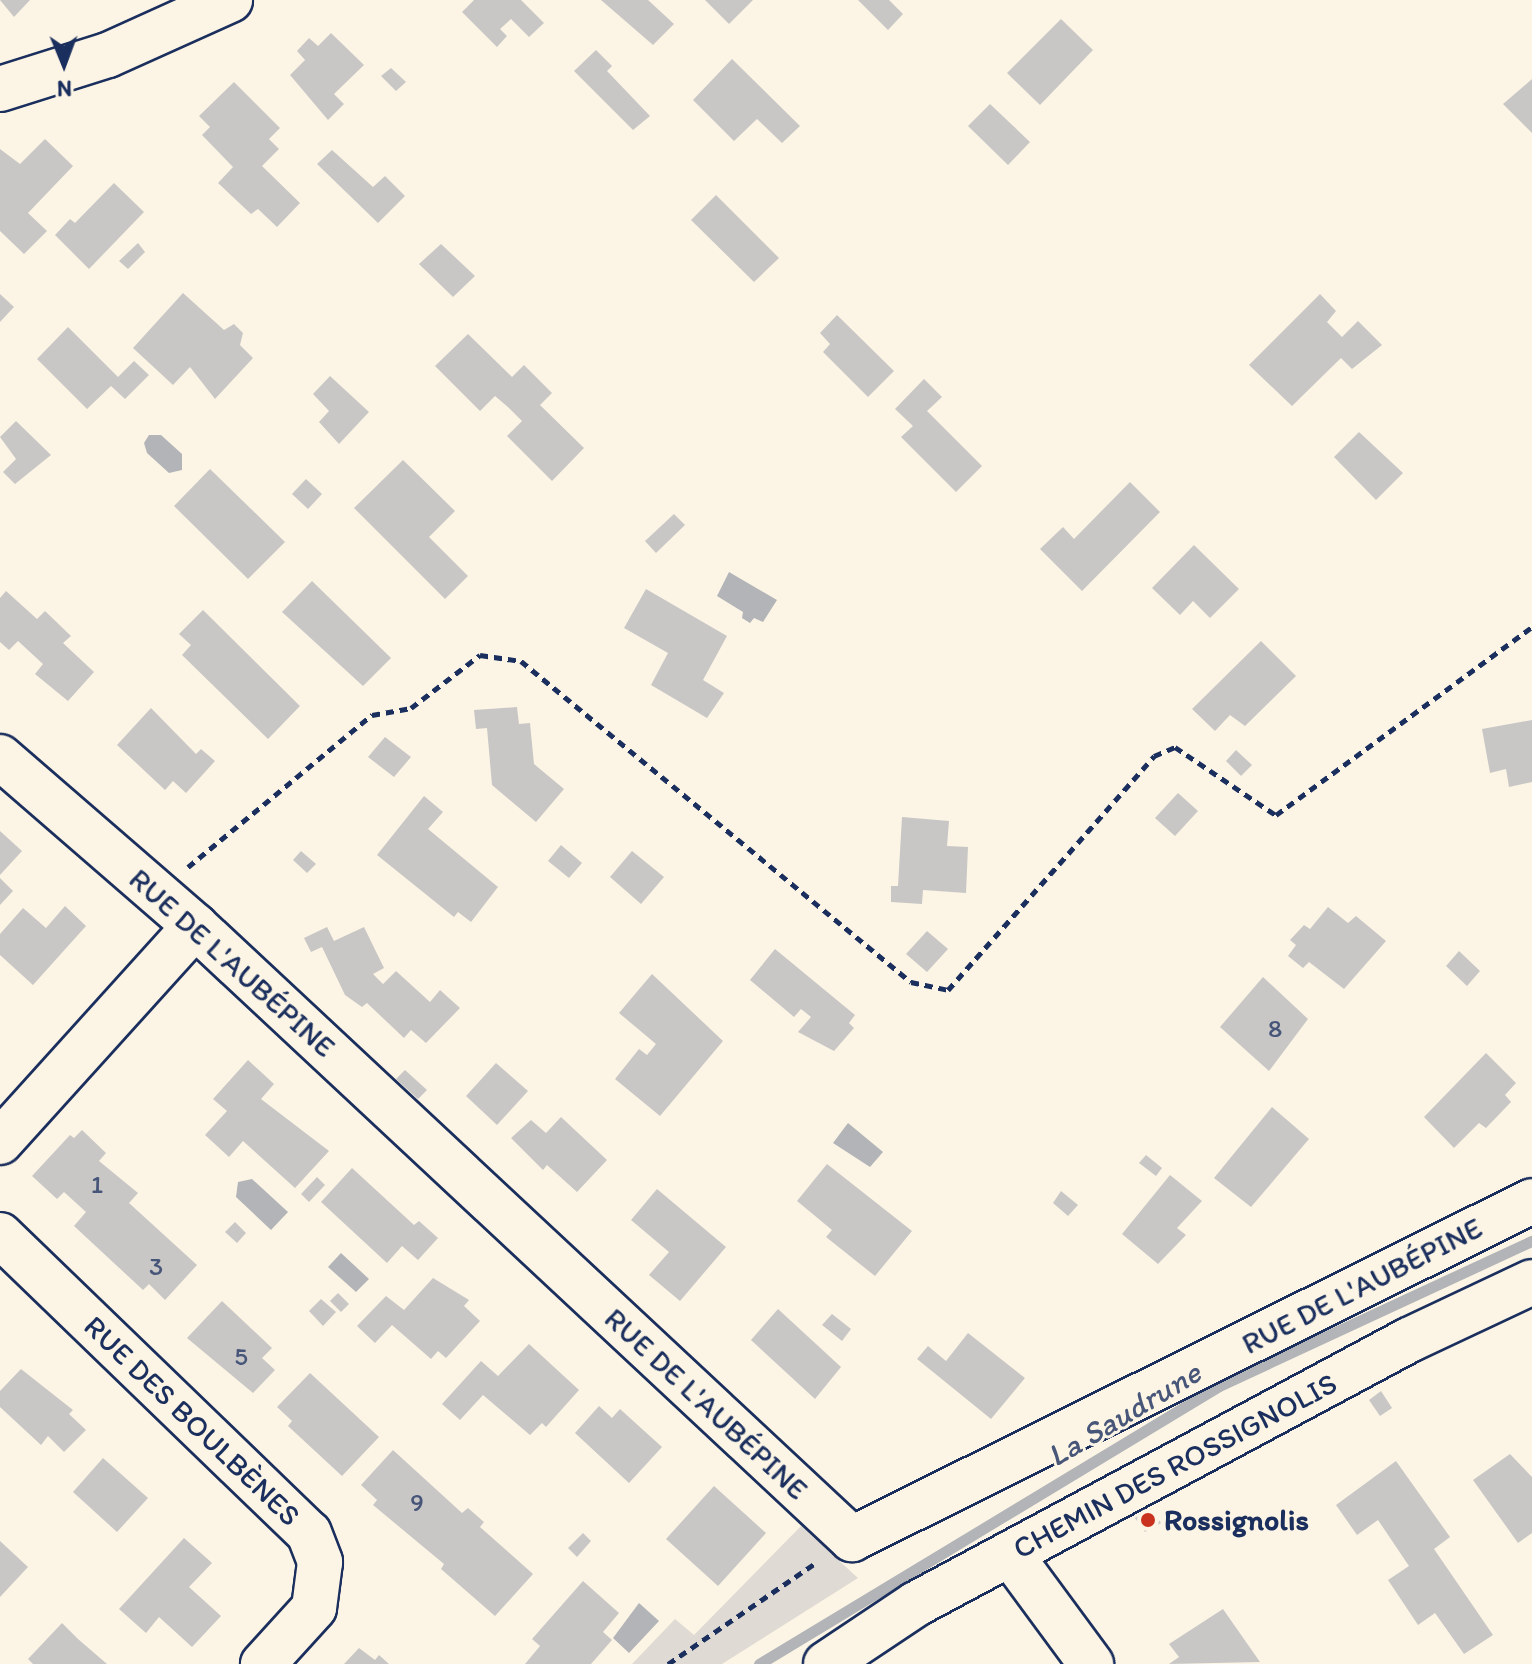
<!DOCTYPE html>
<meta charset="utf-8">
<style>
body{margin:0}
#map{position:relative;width:1532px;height:1664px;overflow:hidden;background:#fcf5e5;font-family:Itim,sans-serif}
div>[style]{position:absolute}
.green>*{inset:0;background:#dfdbd4}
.water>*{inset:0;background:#b2b4b8}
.stream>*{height:11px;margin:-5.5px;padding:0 5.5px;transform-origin:5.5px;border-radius:5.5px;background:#b2b4b8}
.building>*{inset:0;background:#c8c7c6}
.path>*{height:5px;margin-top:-2.5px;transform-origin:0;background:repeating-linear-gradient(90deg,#1b2f5e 0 8px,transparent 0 14px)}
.roads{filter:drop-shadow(2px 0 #1b2f5e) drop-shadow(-2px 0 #1b2f5e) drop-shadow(0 2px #1b2f5e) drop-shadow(0 -2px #1b2f5e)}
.minor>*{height:44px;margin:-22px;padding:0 22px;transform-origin:22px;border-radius:22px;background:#fcf5e5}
.dots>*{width:22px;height:22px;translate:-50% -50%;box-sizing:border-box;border:4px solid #fcf5e5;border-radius:50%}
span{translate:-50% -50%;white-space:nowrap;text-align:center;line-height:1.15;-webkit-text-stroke:6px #fcf5e5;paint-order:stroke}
.number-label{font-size:26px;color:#465578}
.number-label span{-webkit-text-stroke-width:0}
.street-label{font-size:30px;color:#1b2f5e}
.poi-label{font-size:30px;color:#1b2f5e;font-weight:700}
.left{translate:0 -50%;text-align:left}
.water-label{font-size:32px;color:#485779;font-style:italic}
.north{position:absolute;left:24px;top:24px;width:80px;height:80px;-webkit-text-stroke:6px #fcf5e5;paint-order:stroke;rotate:179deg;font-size:22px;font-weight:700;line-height:32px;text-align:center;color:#1b2f5e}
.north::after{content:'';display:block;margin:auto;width:28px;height:36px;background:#1b2f5e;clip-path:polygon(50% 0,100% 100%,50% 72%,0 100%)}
</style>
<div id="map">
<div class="green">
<div style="clip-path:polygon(801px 1526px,858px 1578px,722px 1664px,632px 1664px,675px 1619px,694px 1635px)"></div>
</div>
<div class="water">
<div style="clip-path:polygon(149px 435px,161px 435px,182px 454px,182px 470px,169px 473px,147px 453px,144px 443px)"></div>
<div style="clip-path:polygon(729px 572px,777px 600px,763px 622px,754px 618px,750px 623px,742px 618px,743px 612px,717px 596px)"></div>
<div style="clip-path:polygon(848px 1123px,883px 1152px,870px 1167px,833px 1143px)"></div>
<div style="clip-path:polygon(252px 1179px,288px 1212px,271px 1230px,236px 1197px,238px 1182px)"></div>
<div style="clip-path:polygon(341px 1253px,369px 1279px,356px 1292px,328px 1267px)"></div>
<div style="clip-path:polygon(639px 1603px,659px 1621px,629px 1653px,613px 1638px)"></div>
</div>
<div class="stream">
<div style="left:759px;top:1664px;width:537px;rotate:-31.15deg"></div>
<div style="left:1219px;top:1386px;width:345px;rotate:-24.9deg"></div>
</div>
<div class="building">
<div style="clip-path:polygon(0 0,30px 0,14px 17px)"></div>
<div style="clip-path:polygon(474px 0,521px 0,544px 23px,529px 37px,511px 19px,500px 29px,507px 36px,497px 47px,462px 12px)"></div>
<div style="clip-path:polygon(601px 0,648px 0,674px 24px,653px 45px)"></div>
<div style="clip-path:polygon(705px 0,753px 0,729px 24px)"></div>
<div style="clip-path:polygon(858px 0,889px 0,903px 14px,888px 30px)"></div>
<div style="clip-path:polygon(1061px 19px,1093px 50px,1040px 105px,1007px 73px)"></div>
<div style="clip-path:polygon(331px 33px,364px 65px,334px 94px,344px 104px,328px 120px,290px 75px,305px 60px,297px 51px,309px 38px,318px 46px)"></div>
<div style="clip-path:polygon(596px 50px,612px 66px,607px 71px,650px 116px,633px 130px,574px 71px)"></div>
<div style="clip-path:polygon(732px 59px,800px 126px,782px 143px,757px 119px,734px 141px,693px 100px)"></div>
<div style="clip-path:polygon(391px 68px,406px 82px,396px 91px,381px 76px)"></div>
<div style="clip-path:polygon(1532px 79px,1532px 133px,1503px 104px)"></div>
<div style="clip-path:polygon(234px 82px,280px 128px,269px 139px,279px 149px,262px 166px,300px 203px,277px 227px,258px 209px,251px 214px,218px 183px,233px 167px,202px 135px,210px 127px,199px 116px)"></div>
<div style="clip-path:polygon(990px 104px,1030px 142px,1008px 165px,968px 126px)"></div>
<div style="clip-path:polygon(45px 139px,73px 166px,28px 213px,47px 231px,24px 254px,0 231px,0 149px,20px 164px)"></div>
<div style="clip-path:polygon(332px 150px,373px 187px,385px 176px,405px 196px,378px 223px,317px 164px)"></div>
<div style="clip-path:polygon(114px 183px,144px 212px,89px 269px,55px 235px,70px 219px,75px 223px)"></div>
<div style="clip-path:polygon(716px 195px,779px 258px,754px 282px,691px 220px)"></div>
<div style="clip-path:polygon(138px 243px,145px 252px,128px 269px,119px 261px)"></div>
<div style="clip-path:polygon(441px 244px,475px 276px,453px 297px,419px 264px)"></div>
<div style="clip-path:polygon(183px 293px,224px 330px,234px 324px,243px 333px,240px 345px,253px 358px,215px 399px,190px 367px,173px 385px,133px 348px)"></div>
<div style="clip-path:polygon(0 294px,14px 307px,0 322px)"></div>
<div style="clip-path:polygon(1320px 294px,1336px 311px,1327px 322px,1342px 337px,1358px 321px,1382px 345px,1352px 369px,1341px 358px,1292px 406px,1249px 365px)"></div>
<div style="clip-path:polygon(837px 315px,894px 371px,868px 397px,823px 352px,830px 344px,820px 333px)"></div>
<div style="clip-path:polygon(68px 327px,118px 377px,134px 361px,149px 375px,125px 399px,111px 386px,87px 409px,37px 359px)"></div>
<div style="clip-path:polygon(468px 334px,512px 377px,524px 365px,552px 393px,540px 405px,584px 448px,552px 481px,507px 436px,522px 421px,509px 408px,495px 396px,480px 411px,435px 366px)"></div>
<div style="clip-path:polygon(330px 376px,369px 412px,339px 444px,319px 422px,329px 411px,313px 394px)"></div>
<div style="clip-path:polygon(924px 379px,942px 397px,927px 411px,982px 466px,956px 492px,901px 437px,913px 426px,895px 409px)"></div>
<div style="clip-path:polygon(16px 421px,51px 455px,15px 484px,3px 472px,16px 459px,0 437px)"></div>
<div style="clip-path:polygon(1359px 432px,1403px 473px,1376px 500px,1334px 457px)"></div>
<div style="clip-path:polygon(403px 460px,455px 511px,429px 537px,468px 576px,445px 599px,354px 508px)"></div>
<div style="clip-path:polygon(210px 469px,285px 542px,248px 579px,174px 506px)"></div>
<div style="clip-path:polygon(306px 479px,322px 494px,308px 509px,292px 494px)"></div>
<div style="clip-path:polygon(1130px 482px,1160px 512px,1082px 591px,1040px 549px,1063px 527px,1074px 539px)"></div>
<div style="clip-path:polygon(674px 514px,685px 525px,656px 553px,645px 541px)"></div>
<div style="clip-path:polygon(1194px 545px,1239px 589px,1210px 618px,1193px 601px,1180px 615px,1152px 588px)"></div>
<div style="clip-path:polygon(312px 581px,391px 658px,363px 686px,282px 612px)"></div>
<div style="clip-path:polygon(646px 589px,727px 636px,703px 680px,724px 693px,707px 718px,651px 685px,668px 653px,624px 628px)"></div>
<div style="clip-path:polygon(6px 591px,37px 619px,45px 611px,71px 636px,63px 643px,94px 672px,68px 701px,35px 674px,43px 664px,18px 641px,9px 650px,0 642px,0 598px)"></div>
<div style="clip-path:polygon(203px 610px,300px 706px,268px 739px,182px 655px,191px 645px,179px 634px)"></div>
<div style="clip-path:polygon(1261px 641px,1296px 676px,1245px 726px,1230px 715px,1215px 731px,1192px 709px)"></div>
<div style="clip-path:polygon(517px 707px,519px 724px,530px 723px,534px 764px,564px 789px,536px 822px,492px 785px,487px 728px,476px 729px,474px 710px)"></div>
<div style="clip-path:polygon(151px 708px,196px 754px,201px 749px,215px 761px,186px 793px,173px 781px,165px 790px,117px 745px)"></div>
<div style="clip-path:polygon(1532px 720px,1532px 782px,1509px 787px,1506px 769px,1490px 773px,1482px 729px)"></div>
<div style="clip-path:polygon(385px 737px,411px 757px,394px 777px,368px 757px)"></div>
<div style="clip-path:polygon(1236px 750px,1252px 765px,1241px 776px,1226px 761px)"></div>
<div style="clip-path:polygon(1178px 793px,1198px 811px,1175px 836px,1155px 818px)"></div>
<div style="clip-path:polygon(424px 796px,443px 812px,428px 829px,498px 887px,471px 922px,458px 912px,454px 917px,377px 855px)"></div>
<div style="clip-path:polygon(902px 817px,949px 821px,947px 846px,968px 847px,966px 893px,923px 890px,922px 904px,891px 902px,891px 886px,898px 886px)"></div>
<div style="clip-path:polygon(0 831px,22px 851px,0 875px)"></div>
<div style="clip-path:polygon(561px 845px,582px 863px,569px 878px,548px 861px)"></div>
<div style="clip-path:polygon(301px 851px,316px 864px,307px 873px,293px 860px)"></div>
<div style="clip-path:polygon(632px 851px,664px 877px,641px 904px,610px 877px)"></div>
<div style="clip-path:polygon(0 878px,13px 891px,0 905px)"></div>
<div style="clip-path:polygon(65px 906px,86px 926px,33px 985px,0 955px,0 934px,23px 908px,46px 928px)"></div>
<div style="clip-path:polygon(1328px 907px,1348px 923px,1356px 916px,1386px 941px,1344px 989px,1309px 962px,1303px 968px,1288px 956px,1296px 945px,1290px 940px,1304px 925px,1310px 929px)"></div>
<div style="clip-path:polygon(327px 927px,334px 941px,364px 927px,384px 968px,373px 974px,383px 984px,396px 971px,430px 1002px,440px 990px,460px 1008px,426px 1043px,411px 1030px,404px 1038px,367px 1003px,362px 1007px,345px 995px,322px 947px,311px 952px,304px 938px)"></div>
<div style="clip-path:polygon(927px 931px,948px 949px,927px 972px,906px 954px)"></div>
<div style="clip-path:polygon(775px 949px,855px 1015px,849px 1023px,854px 1028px,834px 1051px,798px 1032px,811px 1017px,801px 1009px,794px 1017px,750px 980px)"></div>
<div style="clip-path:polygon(1459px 951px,1480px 971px,1467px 986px,1446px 966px)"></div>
<div style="clip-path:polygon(652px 974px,723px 1041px,660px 1116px,615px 1079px,639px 1049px,647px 1055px,656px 1044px,619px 1013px)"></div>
<div style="clip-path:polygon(1263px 977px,1308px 1019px,1269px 1071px,1220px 1027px)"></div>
<div style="clip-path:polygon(1486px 1053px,1516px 1083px,1505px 1095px,1511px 1102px,1486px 1128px,1479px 1123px,1454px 1148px,1424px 1117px)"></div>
<div style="clip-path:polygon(248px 1060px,274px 1084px,261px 1099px,329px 1151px,295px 1188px,243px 1141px,229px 1157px,205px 1135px,227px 1111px,213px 1099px)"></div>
<div style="clip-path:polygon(496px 1063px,528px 1091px,497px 1125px,466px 1096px)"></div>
<div style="clip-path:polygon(405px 1070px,427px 1090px,418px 1099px,396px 1079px)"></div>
<div style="clip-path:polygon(1272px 1107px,1309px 1139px,1251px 1207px,1214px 1178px)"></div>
<div style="clip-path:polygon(561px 1117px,607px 1160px,577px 1192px,547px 1165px,543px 1170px,511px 1138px,531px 1120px,546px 1133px)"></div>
<div style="clip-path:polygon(82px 1130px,106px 1153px,99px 1161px,138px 1193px,129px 1203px,197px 1265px,165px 1300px,149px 1284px,143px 1290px,74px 1226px,86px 1212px,64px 1192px,57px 1199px,32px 1176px,70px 1135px,74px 1138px)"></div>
<div style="clip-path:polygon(1146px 1155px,1162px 1168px,1156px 1176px,1139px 1163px)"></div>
<div style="clip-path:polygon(827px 1164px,912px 1231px,875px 1276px,826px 1237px,832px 1230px,797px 1201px)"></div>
<div style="clip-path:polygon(352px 1168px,414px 1225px,419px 1221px,438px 1238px,418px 1260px,402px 1246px,387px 1263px,321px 1202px)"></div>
<div style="clip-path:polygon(1170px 1175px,1202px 1201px,1177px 1228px,1186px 1235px,1158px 1264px,1122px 1234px)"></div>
<div style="clip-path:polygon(317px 1177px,325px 1185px,309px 1202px,301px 1194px)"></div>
<div style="clip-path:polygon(657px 1189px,726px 1247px,680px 1301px,649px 1275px,669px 1252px,631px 1220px)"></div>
<div style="clip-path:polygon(1061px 1191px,1078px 1205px,1068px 1216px,1053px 1203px)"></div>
<div style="clip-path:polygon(235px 1222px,246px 1233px,237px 1243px,225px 1232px)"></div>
<div style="clip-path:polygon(433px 1278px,469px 1300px,464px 1306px,480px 1321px,446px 1358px,438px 1351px,431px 1359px,392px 1325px,375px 1343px,357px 1326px,386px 1296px,404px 1310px)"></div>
<div style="clip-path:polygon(338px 1293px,349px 1304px,341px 1312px,330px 1301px)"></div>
<div style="clip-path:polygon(321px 1299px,336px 1312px,323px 1326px,309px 1311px)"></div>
<div style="clip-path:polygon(222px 1301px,272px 1348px,262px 1358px,275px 1370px,253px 1393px,187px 1338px)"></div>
<div style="clip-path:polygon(778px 1309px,841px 1367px,815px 1399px,751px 1340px)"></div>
<div style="clip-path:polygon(832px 1314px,851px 1329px,842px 1341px,822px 1325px)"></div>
<div style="clip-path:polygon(968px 1333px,1025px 1378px,991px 1419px,917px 1359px,928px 1346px,946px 1361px)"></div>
<div style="clip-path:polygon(529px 1344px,579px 1390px,546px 1427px,542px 1423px,530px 1435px,483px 1395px,460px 1420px,442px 1404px,481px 1361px,498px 1376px)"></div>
<div style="clip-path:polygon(21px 1369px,73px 1410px,69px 1414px,86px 1430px,64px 1452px,48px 1436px,41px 1445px,0 1407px,0 1391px)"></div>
<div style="clip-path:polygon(310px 1373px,379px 1437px,342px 1476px,288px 1426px,292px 1421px,277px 1407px)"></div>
<div style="clip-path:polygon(1381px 1391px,1392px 1408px,1380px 1416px,1369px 1400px)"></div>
<div style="clip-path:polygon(599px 1406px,612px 1418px,620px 1409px,662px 1447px,629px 1483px,575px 1433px)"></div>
<div style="clip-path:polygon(393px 1450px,462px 1513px,468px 1508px,484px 1522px,480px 1527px,533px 1574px,495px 1616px,441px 1569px,444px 1564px,373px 1505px,377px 1500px,361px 1485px)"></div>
<div style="clip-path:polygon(1510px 1454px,1532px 1477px,1532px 1533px,1518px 1543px,1473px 1480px)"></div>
<div style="clip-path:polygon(103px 1458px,148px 1498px,117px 1532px,73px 1492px)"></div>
<div style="clip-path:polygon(1396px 1461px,1450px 1537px,1434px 1549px,1493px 1635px,1464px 1654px,1435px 1613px,1418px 1625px,1388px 1580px,1409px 1566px,1378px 1520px,1357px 1535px,1336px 1505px)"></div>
<div style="clip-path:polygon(714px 1486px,766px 1533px,718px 1586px,666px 1539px)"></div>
<div style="clip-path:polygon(1151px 1509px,1161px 1523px,1145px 1532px,1135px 1518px)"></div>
<div style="clip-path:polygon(583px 1533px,591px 1541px,577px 1557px,568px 1548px)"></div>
<div style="clip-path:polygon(184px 1538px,212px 1563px,189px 1587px,221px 1616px,192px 1647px,159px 1617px,146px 1633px,119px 1609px)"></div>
<div style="clip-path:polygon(0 1541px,28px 1567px,0 1597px)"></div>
<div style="clip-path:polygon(583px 1581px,619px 1613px,603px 1632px,612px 1640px,591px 1664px,525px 1664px,540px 1646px,532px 1639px)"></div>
<div style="clip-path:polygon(1223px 1609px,1260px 1662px,1169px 1664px,1179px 1657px,1169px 1644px)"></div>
<div style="clip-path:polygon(62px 1623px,78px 1639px,107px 1664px,33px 1664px,28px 1659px)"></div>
<div style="clip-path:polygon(359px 1648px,375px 1660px,379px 1655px,389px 1664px,344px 1664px)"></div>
</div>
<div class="path">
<div style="left:188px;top:867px;width:239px;rotate:-39.6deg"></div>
<div style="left:372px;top:715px;width:40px;rotate:-10deg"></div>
<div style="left:411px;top:708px;width:87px;rotate:-37.5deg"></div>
<div style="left:480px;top:655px;width:41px;rotate:8.3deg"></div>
<div style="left:521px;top:661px;width:505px;rotate:39.46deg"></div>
<div style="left:911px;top:982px;width:38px;rotate:12deg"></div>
<div style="left:948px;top:990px;width:312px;rotate:-48.6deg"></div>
<div style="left:1154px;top:756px;width:23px;rotate:-23deg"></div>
<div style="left:1175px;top:747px;width:122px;rotate:34deg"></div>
<div style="left:1276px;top:815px;width:318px;rotate:-36.3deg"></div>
<div style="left:668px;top:1664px;width:181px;rotate:-34.4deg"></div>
</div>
<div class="roads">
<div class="minor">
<div style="left:0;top:89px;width:113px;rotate:-17.5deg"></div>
<div style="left:108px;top:55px;width:134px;rotate:-24.3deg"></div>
<div style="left:0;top:757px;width:258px;rotate:40.9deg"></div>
<div style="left:195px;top:926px;width:899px;rotate:43.02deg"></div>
<div style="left:852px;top:1539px;width:759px;rotate:-26.43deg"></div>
<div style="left:0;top:1142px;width:291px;rotate:-47.9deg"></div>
<div style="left:0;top:1235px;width:429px;rotate:44deg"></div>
<div style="left:309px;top:1533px;width:31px;rotate:69deg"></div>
<div style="left:320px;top:1562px;width:46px;rotate:97.4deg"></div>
<div style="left:314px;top:1608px;width:76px;rotate:132.3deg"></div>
<div style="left:1010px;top:1554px;width:137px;rotate:53.6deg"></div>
<div style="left:826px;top:1664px;width:108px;rotate:-33.7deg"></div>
<div style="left:916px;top:1604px;width:559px;rotate:-28.17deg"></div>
<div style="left:1409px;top:1340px;width:136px;rotate:-25.2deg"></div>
</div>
</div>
<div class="dots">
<div style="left:1148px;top:1520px;background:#c8321e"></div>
</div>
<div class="number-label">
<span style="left:1275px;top:1029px">8</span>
<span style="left:97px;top:1185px">1</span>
<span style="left:156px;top:1267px">3</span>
<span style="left:241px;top:1357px">5</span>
<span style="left:417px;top:1503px">9</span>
</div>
<div class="street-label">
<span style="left:232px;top:963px;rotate:42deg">RUE DE L'AUBÉPINE</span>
<span style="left:1362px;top:1286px;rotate:-27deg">RUE DE L'AUBÉPINE</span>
<span style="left:706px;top:1404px;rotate:43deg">RUE DE L'AUBÉPINE</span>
<span style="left:192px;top:1421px;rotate:44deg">RUE DES BOULBÈNES</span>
<span style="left:1175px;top:1466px;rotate:-28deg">CHEMIN DES ROSSIGNOLIS</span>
</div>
<div class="poi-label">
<span class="left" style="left:1164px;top:1520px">Rossignolis</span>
</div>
<div class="water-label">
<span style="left:1124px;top:1414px;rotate:-31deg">La Saudrune</span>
</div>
<div class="north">N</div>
</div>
